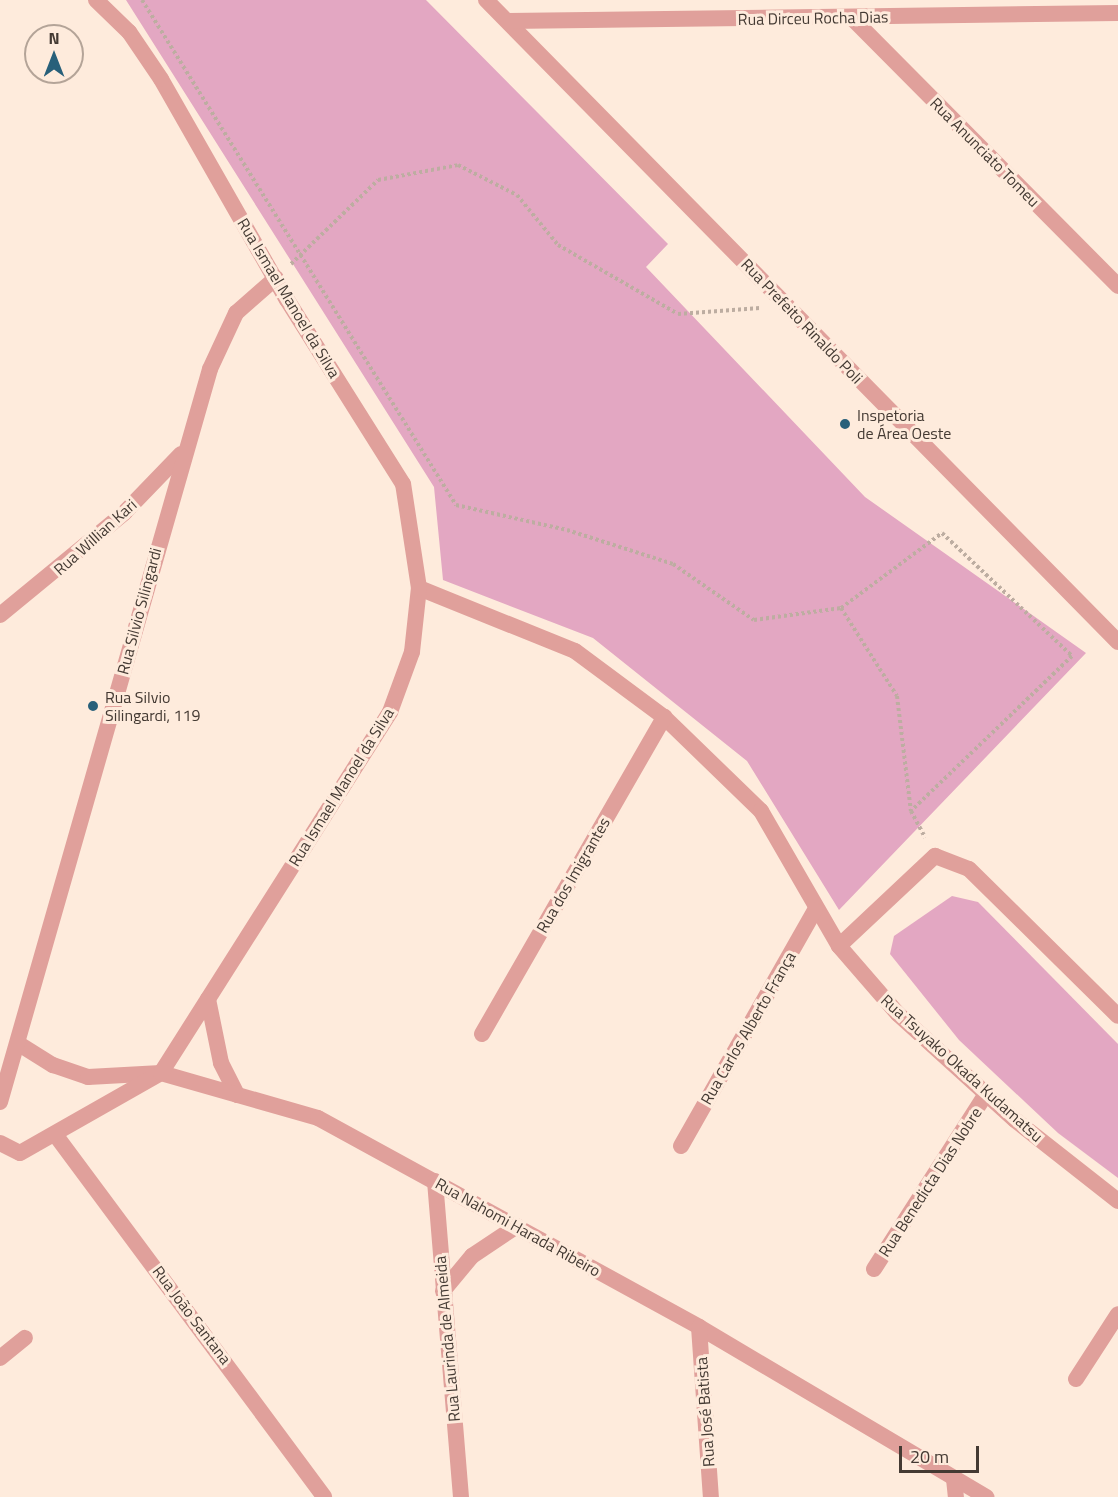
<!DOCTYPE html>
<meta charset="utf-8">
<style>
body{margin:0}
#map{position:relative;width:1118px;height:1497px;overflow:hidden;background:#feebdc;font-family:"Titillium Web",sans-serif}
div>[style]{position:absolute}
.green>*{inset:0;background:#e3a7c2}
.path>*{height:4px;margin-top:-2px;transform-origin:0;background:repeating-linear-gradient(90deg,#bdada1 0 3px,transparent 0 6px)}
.minor>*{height:16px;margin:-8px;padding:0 8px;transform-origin:8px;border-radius:8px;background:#e0a09b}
.dots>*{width:16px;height:16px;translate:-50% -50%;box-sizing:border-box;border:3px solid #feebdc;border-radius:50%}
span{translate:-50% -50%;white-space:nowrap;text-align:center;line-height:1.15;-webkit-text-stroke:6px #feebdc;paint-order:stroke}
.street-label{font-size:16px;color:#443a33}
.poi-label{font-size:16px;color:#443a33}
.left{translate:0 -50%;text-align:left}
.north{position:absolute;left:24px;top:24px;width:60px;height:60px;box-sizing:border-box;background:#feebdc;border:2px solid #b4a498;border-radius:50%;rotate:0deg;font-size:16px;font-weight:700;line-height:24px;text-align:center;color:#443a33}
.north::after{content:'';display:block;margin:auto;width:21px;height:27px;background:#28607a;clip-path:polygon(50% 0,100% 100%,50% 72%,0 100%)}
.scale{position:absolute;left:899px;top:1446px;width:80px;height:27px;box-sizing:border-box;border:3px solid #443a33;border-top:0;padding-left:8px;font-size:18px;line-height:21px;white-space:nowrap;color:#443a33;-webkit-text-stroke:4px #feebdc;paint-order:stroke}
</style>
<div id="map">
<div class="green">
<div style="clip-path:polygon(126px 0,426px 0,668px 244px,646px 267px,865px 497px,1086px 653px,839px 910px,747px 761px,593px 638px,443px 580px,434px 487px)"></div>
<div style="clip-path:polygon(952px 896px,978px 902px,1118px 1044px,1118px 1178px,1058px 1133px,959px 1040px,890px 954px,894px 936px)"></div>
</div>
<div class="path">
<div style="left:142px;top:0;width:595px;rotate:58.13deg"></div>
<div style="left:456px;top:505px;width:114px;rotate:12.7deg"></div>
<div style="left:567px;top:530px;width:111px;rotate:17.8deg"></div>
<div style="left:673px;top:564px;width:98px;rotate:34.7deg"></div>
<div style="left:754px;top:620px;width:88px;rotate:-7.9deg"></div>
<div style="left:841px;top:608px;width:126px;rotate:-36.6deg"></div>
<div style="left:942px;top:533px;width:179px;rotate:43.4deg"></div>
<div style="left:1072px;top:656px;width:223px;rotate:136.1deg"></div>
<div style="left:291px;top:264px;width:121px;rotate:-44deg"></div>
<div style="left:378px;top:180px;width:81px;rotate:-10.6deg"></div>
<div style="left:458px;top:165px;width:66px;rotate:27deg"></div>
<div style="left:517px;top:195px;width:65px;rotate:50.6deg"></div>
<div style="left:558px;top:245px;width:138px;rotate:29.9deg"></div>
<div style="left:678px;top:314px;width:82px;rotate:-4.2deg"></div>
<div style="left:841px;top:608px;width:104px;rotate:57.5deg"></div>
<div style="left:897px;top:696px;width:116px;rotate:83.1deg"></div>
<div style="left:911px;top:811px;width:30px;rotate:62deg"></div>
</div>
<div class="minor">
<div style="left:486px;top:0;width:901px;rotate:45.45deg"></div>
<div style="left:851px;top:17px;width:379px;rotate:45.2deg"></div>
<div style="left:508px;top:21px;width:610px;rotate:-0.75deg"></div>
<div style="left:419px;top:588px;width:168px;rotate:22deg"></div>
<div style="left:575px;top:651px;width:111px;rotate:36.6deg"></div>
<div style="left:664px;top:717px;width:135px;rotate:44.1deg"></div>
<div style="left:761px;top:811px;width:156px;rotate:60deg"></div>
<div style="left:839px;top:946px;width:90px;rotate:49.1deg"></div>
<div style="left:898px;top:1014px;width:158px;rotate:42.2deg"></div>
<div style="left:1015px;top:1120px;width:131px;rotate:38.2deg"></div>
<div style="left:0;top:615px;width:161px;rotate:-39.4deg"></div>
<div style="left:124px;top:513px;width:82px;rotate:-46deg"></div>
<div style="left:839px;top:946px;width:132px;rotate:-43.2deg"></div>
<div style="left:935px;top:856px;width:36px;rotate:21deg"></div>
<div style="left:969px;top:869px;width:209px;rotate:44.6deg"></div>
<div style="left:208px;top:999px;width:65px;rotate:78.5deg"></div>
<div style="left:221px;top:1063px;width:36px;rotate:63deg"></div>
<div style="left:482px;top:1034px;width:366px;rotate:-60.1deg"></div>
<div style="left:19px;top:1044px;width:40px;rotate:32deg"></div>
<div style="left:53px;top:1065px;width:37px;rotate:19deg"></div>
<div style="left:88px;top:1077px;width:73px;rotate:-3.1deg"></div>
<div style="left:161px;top:1073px;width:163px;rotate:16deg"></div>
<div style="left:318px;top:1118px;width:435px;rotate:28.7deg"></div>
<div style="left:699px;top:1327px;width:334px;rotate:30.6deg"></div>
<div style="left:0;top:1102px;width:762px;rotate:-74.01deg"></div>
<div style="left:210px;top:369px;width:62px;rotate:-65.1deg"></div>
<div style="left:236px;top:313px;width:53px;rotate:-41.2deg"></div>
<div style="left:57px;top:1137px;width:448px;rotate:53.4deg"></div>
<div style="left:0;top:1143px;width:22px;rotate:27deg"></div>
<div style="left:20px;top:1153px;width:162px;rotate:-29.6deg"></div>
<div style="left:161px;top:1073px;width:428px;rotate:-57.6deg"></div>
<div style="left:390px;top:712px;width:64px;rotate:-69.9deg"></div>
<div style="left:412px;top:652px;width:64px;rotate:-83.8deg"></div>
<div style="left:419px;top:588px;width:105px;rotate:-98.7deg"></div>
<div style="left:403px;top:484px;width:218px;rotate:-122.2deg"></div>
<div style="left:287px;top:300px;width:254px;rotate:-119.7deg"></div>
<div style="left:161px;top:79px;width:57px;rotate:-124.2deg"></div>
<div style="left:129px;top:32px;width:46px;rotate:-135.9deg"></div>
<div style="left:681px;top:1146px;width:271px;rotate:-60.4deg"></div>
<div style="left:435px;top:1181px;width:317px;rotate:85.3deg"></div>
<div style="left:874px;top:1269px;width:208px;rotate:-57.4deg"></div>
<div style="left:443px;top:1291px;width:45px;rotate:-50.4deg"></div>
<div style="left:472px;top:1256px;width:54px;rotate:-33.7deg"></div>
<div style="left:699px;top:1327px;width:170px;rotate:86deg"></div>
<div style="left:0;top:1358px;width:32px;rotate:-39deg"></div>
<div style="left:1076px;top:1379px;width:77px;rotate:-57.1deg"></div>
<div style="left:954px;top:1479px;width:18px;rotate:84deg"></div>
</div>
<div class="dots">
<div style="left:845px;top:424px;background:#28607a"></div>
<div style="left:93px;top:706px;background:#28607a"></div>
</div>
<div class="street-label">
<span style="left:813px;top:18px;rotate:-1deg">Rua Dirceu Rocha Dias</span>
<span style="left:985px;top:152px;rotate:45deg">Rua Anunciato Tomeu</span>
<span style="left:289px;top:298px;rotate:59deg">Rua Ismael Manoel da Silva</span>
<span style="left:802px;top:321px;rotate:46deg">Rua Prefeito Rinaldo Poli</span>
<span style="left:95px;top:537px;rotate:-42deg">Rua Willian Kari</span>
<span style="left:139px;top:611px;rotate:-75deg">Rua Silvio Silingardi</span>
<span style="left:341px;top:787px;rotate:-58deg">Rua Ismael Manoel da Silva</span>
<span style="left:573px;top:875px;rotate:-60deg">Rua dos Imigrantes</span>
<span style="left:748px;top:1028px;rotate:-60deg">Rua Carlos Alberto França</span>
<span style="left:962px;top:1068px;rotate:42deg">Rua Tsuyako Okada Kudamatsu</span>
<span style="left:930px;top:1182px;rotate:-57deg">Rua Benedicta Dias Nobre</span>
<span style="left:518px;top:1227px;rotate:29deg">Rua Nahomi Harada Ribeiro</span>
<span style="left:192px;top:1315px;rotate:53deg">Rua João Santana</span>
<span style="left:447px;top:1339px;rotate:-95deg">Rua Laurinda de Almeida</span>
<span style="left:705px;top:1412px;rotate:-94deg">Rua José Batista</span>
</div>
<div class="poi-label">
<span class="left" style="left:857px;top:424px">Inspetoria<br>de Área Oeste</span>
<span class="left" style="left:105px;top:706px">Rua Silvio<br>Silingardi, 119</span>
</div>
<div class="north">N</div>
<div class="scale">20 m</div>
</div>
